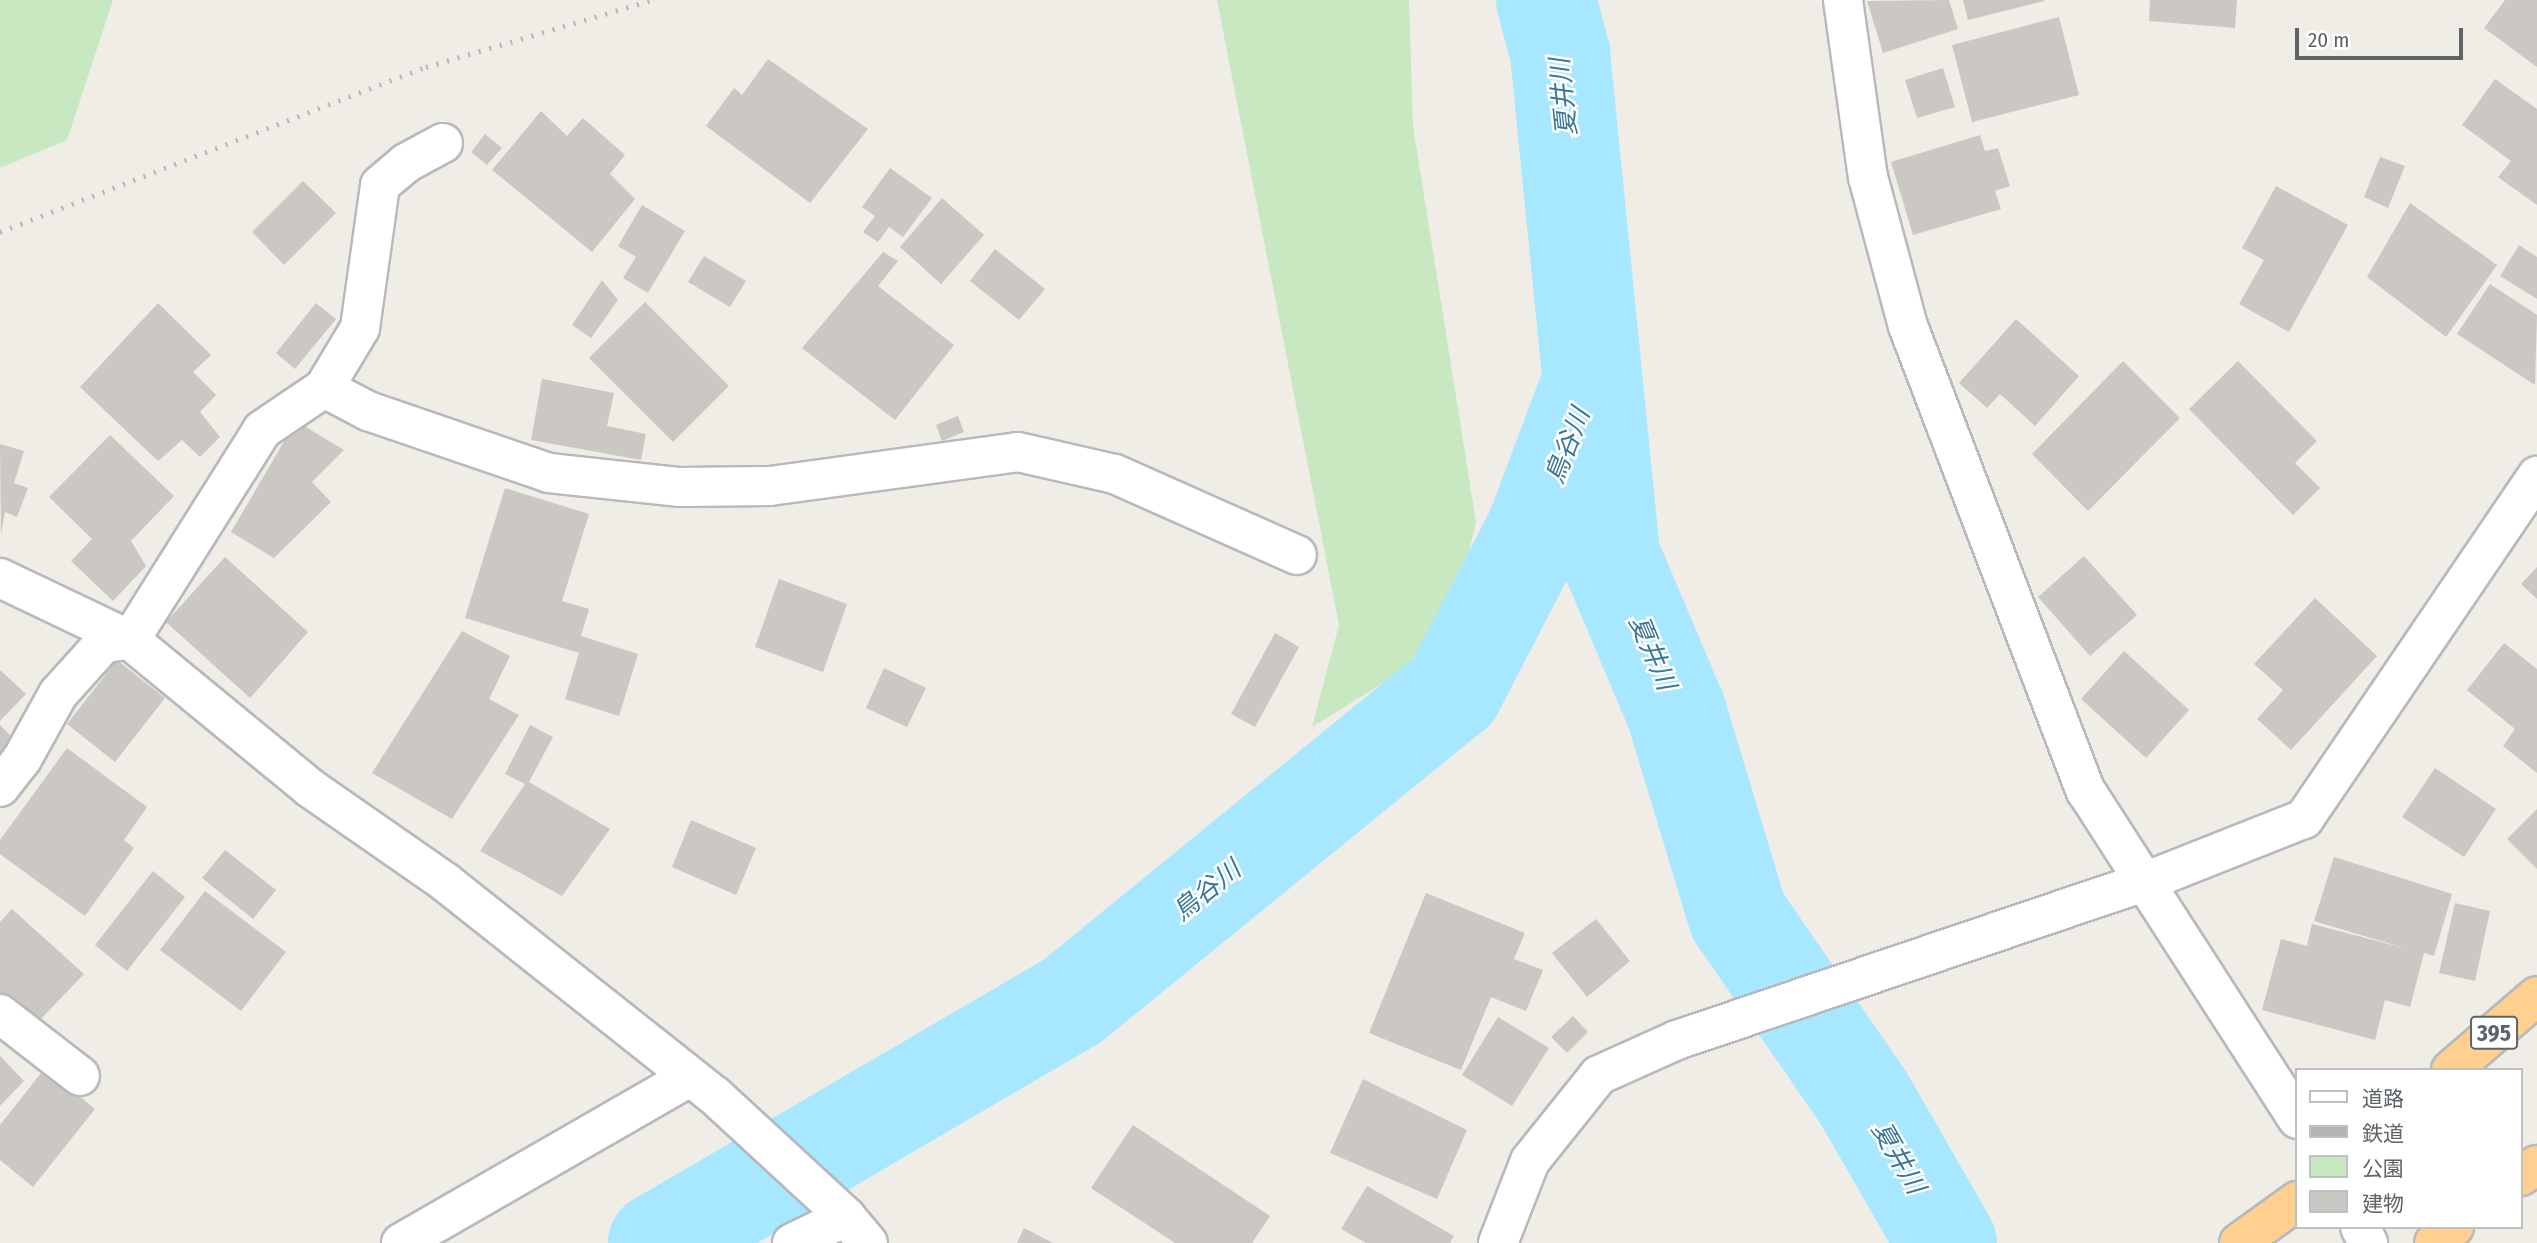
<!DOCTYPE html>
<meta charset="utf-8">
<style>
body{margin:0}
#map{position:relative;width:2537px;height:1243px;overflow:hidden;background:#f0ece6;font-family:"Fira Sans Condensed","Noto Sans JP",sans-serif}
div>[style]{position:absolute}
.green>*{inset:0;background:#c8e8c2}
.river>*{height:100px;margin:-50px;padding:0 50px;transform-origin:50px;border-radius:50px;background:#a7e7ff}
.building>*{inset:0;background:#cbc7c2}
.roads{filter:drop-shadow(2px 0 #b6b9bd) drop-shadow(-2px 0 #b6b9bd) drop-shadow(0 2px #b6b9bd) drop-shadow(0 -2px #b6b9bd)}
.minor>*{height:38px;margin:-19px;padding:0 19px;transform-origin:19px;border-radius:19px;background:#fff}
.highway>*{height:38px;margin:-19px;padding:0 19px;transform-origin:19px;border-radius:19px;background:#ffd08e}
.rail>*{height:5px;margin-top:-2.5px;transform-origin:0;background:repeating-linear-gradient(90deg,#b4b5b6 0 2px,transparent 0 11px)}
span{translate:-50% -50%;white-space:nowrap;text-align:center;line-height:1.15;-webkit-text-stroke:5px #fff;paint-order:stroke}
.shield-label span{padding:2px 5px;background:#fff;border:2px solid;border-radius:5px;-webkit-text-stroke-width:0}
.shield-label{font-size:23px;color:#5d6367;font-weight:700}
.water-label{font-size:26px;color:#397799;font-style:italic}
.legend{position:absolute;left:2295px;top:1068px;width:228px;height:161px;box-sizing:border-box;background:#fff;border:2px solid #bec1c2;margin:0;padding:9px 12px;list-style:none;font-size:21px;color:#5d6367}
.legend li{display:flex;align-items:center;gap:14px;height:35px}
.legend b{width:35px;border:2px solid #bec1c2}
.scale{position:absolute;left:2295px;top:28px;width:168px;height:32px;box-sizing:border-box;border:4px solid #5d6367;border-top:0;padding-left:9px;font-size:21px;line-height:24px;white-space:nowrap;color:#5d6367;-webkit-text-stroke:5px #fff;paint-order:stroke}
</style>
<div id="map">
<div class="green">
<div style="clip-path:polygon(0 0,113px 0,67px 140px,0 168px)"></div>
<div style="clip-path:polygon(1217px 0,1409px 0,1413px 126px,1476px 522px,1459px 593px,1404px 670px,1312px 727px,1339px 625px)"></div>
</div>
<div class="river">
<div style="left:1546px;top:0;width:55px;rotate:75.2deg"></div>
<div style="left:1560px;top:53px;width:504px;rotate:84.31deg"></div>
<div style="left:1610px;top:555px;width:169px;rotate:67.1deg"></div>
<div style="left:1676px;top:711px;width:214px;rotate:73.2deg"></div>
<div style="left:1738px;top:916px;width:220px;rotate:55.4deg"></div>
<div style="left:1863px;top:1097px;width:168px;rotate:60.1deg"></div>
<div style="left:658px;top:1243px;width:478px;rotate:-30.3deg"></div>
<div style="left:1071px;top:1002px;width:493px;rotate:-39.2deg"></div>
<div style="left:1453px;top:691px;width:180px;rotate:-62.6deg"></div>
<div style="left:1536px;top:531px;width:142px;rotate:-69.4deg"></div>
</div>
<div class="building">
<div style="clip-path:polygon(1949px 0,1958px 29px,1883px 53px,1867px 1px)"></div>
<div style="clip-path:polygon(1963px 0,2044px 0,2044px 1px,1968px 20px)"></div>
<div style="clip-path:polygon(2150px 0,2237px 0,2235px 28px,2149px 21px)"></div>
<div style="clip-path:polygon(2505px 0,2537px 0,2537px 67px,2484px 28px)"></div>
<div style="clip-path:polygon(2059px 17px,2079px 95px,1972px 122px,1952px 45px)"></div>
<div style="clip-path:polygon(768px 59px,868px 129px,810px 203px,706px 126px,734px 88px,742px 95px)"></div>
<div style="clip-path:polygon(1943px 68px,1955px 107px,1917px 118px,1905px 80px)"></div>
<div style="clip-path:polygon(2495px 79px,2537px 109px,2537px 205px,2498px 177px,2511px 161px,2462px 125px)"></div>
<div style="clip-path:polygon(541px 111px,567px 136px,583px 118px,625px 155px,610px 174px,635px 199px,592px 252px,492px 170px)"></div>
<div style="clip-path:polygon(485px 134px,502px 148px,487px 165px,471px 152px)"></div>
<div style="clip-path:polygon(1980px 135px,1985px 151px,1998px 148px,2010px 186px,1995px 191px,2001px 209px,1913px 235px,1891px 162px)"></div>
<div style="clip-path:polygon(2380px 157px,2405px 166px,2388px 208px,2364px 197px)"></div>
<div style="clip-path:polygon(890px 168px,932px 198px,903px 237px,889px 227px,878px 242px,863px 232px,875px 216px,862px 207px)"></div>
<div style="clip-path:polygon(303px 181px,336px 213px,284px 265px,252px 232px)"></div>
<div style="clip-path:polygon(2276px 186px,2348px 225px,2289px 332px,2239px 304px,2264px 260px,2242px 248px)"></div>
<div style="clip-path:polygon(942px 198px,984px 235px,941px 284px,900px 247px)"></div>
<div style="clip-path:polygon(2410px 203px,2497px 265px,2446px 337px,2367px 277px)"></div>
<div style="clip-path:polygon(642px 205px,685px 231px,648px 293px,623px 278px,636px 257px,618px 246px)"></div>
<div style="clip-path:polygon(2519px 245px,2537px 257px,2537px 299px,2500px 276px)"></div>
<div style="clip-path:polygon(995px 249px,1045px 289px,1019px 320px,970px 281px)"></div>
<div style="clip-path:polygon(883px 252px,898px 261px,878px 286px,954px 345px,895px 420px,802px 348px)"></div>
<div style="clip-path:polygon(704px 256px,746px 281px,730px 307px,688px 282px)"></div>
<div style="clip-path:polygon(602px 280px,618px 300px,591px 338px,572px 325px)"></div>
<div style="clip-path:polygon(2490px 284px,2537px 315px,2535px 385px,2457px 334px)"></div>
<div style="clip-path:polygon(645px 302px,729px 386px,673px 442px,589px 358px)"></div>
<div style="clip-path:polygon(158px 303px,211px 355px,193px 372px,216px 395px,200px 412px,220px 437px,200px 457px,182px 440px,158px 461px,80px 387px)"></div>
<div style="clip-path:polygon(316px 303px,336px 319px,295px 369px,276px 353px)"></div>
<div style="clip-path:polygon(2016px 319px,2079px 376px,2035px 426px,2000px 394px,1987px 408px,1959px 383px)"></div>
<div style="clip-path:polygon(2123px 361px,2180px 418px,2088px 511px,2032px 454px)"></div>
<div style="clip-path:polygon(2238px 361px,2317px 441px,2295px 463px,2320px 488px,2293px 515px,2189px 409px)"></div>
<div style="clip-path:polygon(542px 379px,614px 393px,607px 426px,646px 434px,641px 460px,531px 440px)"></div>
<div style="clip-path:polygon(958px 416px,964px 432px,942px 441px,936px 425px)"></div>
<div style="clip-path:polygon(296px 421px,344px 450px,312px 482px,331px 502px,274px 558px,231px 532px)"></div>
<div style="clip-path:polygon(110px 435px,174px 496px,131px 541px,146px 566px,113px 601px,71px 561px,92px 539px,49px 497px)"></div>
<div style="clip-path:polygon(0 444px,24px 451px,14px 483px,28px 488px,17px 517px,5px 512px,1px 534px)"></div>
<div style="clip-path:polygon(505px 488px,589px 514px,562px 601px,589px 609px,581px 636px,638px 654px,619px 716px,565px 699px,579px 653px,465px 618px)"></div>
<div style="clip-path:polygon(2084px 556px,2137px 615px,2090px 656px,2038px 597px)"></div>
<div style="clip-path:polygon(225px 557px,308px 632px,250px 698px,166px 622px)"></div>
<div style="clip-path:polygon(2537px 567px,2537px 599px,2521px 584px)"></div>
<div style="clip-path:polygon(779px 579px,847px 604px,823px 672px,755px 647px)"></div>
<div style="clip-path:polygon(2315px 598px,2377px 656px,2291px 750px,2257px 719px,2283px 690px,2254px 664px)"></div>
<div style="clip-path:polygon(462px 631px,510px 656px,489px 699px,519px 715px,452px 819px,372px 773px)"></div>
<div style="clip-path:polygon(1275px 633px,1299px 647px,1255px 727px,1231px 714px)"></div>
<div style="clip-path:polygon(2504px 643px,2537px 669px,2537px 773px,2503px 746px,2515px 729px,2467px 690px)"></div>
<div style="clip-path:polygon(2124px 651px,2189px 710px,2146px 758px,2081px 699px)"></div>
<div style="clip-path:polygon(117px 660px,165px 698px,115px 762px,67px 724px)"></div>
<div style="clip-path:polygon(884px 668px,926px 688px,907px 727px,866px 708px)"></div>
<div style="clip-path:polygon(0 670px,26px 694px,0 721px)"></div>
<div style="clip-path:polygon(0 725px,14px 739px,0 754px)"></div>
<div style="clip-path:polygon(530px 725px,553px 737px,529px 782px,610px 829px,562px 896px,480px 851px,525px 784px,505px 774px)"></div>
<div style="clip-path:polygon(67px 748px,147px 807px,124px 840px,134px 848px,85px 916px,0 854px,0 840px)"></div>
<div style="clip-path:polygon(2435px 768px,2496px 809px,2464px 857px,2402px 817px)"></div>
<div style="clip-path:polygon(2537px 809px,2537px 869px,2507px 839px)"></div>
<div style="clip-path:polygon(691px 820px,756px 848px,736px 895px,672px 867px)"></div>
<div style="clip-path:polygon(225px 850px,276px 890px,253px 919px,202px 878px)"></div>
<div style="clip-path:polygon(2334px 857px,2452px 894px,2434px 956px,2424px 953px,2410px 1007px,2385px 1000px,2375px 1040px,2262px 1010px,2281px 939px,2307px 946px,2312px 924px,2408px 949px,2314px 921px)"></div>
<div style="clip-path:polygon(153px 871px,185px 897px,127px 971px,95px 945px)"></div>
<div style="clip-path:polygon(205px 891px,286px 952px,241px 1011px,160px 950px)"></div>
<div style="clip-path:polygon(1426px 893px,1525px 933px,1514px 959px,1543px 970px,1526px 1011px,1491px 997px,1461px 1070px,1369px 1033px)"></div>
<div style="clip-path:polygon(2455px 903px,2490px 911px,2475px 981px,2439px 973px)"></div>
<div style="clip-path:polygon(12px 909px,84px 974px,37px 1023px,0 992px,0 922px)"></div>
<div style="clip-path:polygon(1596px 919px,1630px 961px,1587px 997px,1552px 953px)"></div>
<div style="clip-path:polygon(1573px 1016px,1588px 1032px,1567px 1053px,1551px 1037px)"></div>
<div style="clip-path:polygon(1498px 1017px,1549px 1048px,1512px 1106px,1462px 1075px)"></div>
<div style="clip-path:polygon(0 1056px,24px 1081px,0 1106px)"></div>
<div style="clip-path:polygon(45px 1068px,95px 1109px,33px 1187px,0 1160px,0 1125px)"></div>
<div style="clip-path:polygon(1363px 1079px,1467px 1130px,1437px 1199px,1330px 1153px)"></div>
<div style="clip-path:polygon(1133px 1125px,1270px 1216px,1252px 1243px,1175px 1243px,1091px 1188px)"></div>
<div style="clip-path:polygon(1367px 1186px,1454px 1236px,1450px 1243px,1366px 1243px,1341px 1229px)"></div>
<div style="clip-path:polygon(1024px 1228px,1053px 1243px,1017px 1243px)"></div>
</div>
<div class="roads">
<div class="minor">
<div style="left:1843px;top:0;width:179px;rotate:82deg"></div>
<div style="left:1868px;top:177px;width:154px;rotate:75deg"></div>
<div style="left:1908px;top:326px;width:498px;rotate:69.1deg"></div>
<div style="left:2086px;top:791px;width:390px;rotate:57.2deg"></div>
<div style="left:324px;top:388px;width:50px;rotate:27.6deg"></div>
<div style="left:368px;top:411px;width:191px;rotate:18.9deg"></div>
<div style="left:549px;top:473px;width:132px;rotate:6.1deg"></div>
<div style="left:680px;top:487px;width:90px;rotate:-0.6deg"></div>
<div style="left:770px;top:486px;width:250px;rotate:-7.8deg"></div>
<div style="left:1018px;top:452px;width:99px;rotate:12.8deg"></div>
<div style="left:1115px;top:474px;width:199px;rotate:24deg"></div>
<div style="left:0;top:578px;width:144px;rotate:25.5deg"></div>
<div style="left:130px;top:640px;width:233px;rotate:39.4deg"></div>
<div style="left:310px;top:788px;width:165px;rotate:34.8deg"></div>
<div style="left:445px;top:882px;width:343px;rotate:38.4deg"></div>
<div style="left:714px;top:1095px;width:180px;rotate:42.7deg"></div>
<div style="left:846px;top:1217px;width:34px;rotate:50deg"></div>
<div style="left:130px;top:640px;width:248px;rotate:-57.8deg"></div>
<div style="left:262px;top:430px;width:75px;rotate:-34.1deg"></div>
<div style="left:324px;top:388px;width:70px;rotate:-59deg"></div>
<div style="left:360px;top:328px;width:144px;rotate:-82deg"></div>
<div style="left:380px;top:185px;width:34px;rotate:-40deg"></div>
<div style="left:406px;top:163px;width:42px;rotate:-28.4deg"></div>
<div style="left:0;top:787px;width:36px;rotate:-52deg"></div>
<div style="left:22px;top:759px;width:74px;rotate:-61deg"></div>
<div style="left:58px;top:694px;width:69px;rotate:-48deg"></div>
<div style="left:104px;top:643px;width:26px;rotate:-7deg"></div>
<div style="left:0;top:1014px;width:101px;rotate:37.8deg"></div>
<div style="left:2360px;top:1227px;width:18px;rotate:63deg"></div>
<div style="left:401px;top:1243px;width:333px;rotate:-29.9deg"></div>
<div style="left:792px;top:1243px;width:60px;rotate:-25.7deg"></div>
<div style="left:1498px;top:1243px;width:88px;rotate:-68.7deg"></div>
<div style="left:1530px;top:1161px;width:110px;rotate:-51.3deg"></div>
<div style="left:1599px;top:1075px;width:85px;rotate:-24.2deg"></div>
<div style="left:1677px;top:1040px;width:491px;rotate:-18.7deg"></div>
<div style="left:2142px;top:883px;width:174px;rotate:-21.6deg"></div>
<div style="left:2304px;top:819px;width:415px;rotate:-55.8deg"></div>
</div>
<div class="highway">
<div style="left:2451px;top:1070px;width:113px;rotate:-40.7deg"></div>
<div style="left:2521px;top:1176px;width:19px;rotate:-35deg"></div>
<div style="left:2239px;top:1243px;width:72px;rotate:-35.9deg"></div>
<div style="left:2434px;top:1243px;width:26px;rotate:-39deg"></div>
</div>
</div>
<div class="rail">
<div style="left:0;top:232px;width:457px;rotate:-21.2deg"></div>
<div style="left:426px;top:67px;width:236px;rotate:-16.5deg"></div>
</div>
<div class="shield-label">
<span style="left:2494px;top:1033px">395</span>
</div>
<div class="water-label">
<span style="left:1564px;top:97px;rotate:-96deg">夏井川</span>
<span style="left:1568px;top:446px;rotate:-69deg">鳥谷川</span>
<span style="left:1652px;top:653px;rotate:67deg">夏井川</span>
<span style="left:1207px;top:891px;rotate:-39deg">鳥谷川</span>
<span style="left:1898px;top:1158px;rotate:60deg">夏井川</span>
</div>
<ul class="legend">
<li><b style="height:9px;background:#fff"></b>道路</li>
<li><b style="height:9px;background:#b4b5b6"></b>鉄道</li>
<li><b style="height:19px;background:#c8e8c2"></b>公園</li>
<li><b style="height:19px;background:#cbc7c2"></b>建物</li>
</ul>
<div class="scale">20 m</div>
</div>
